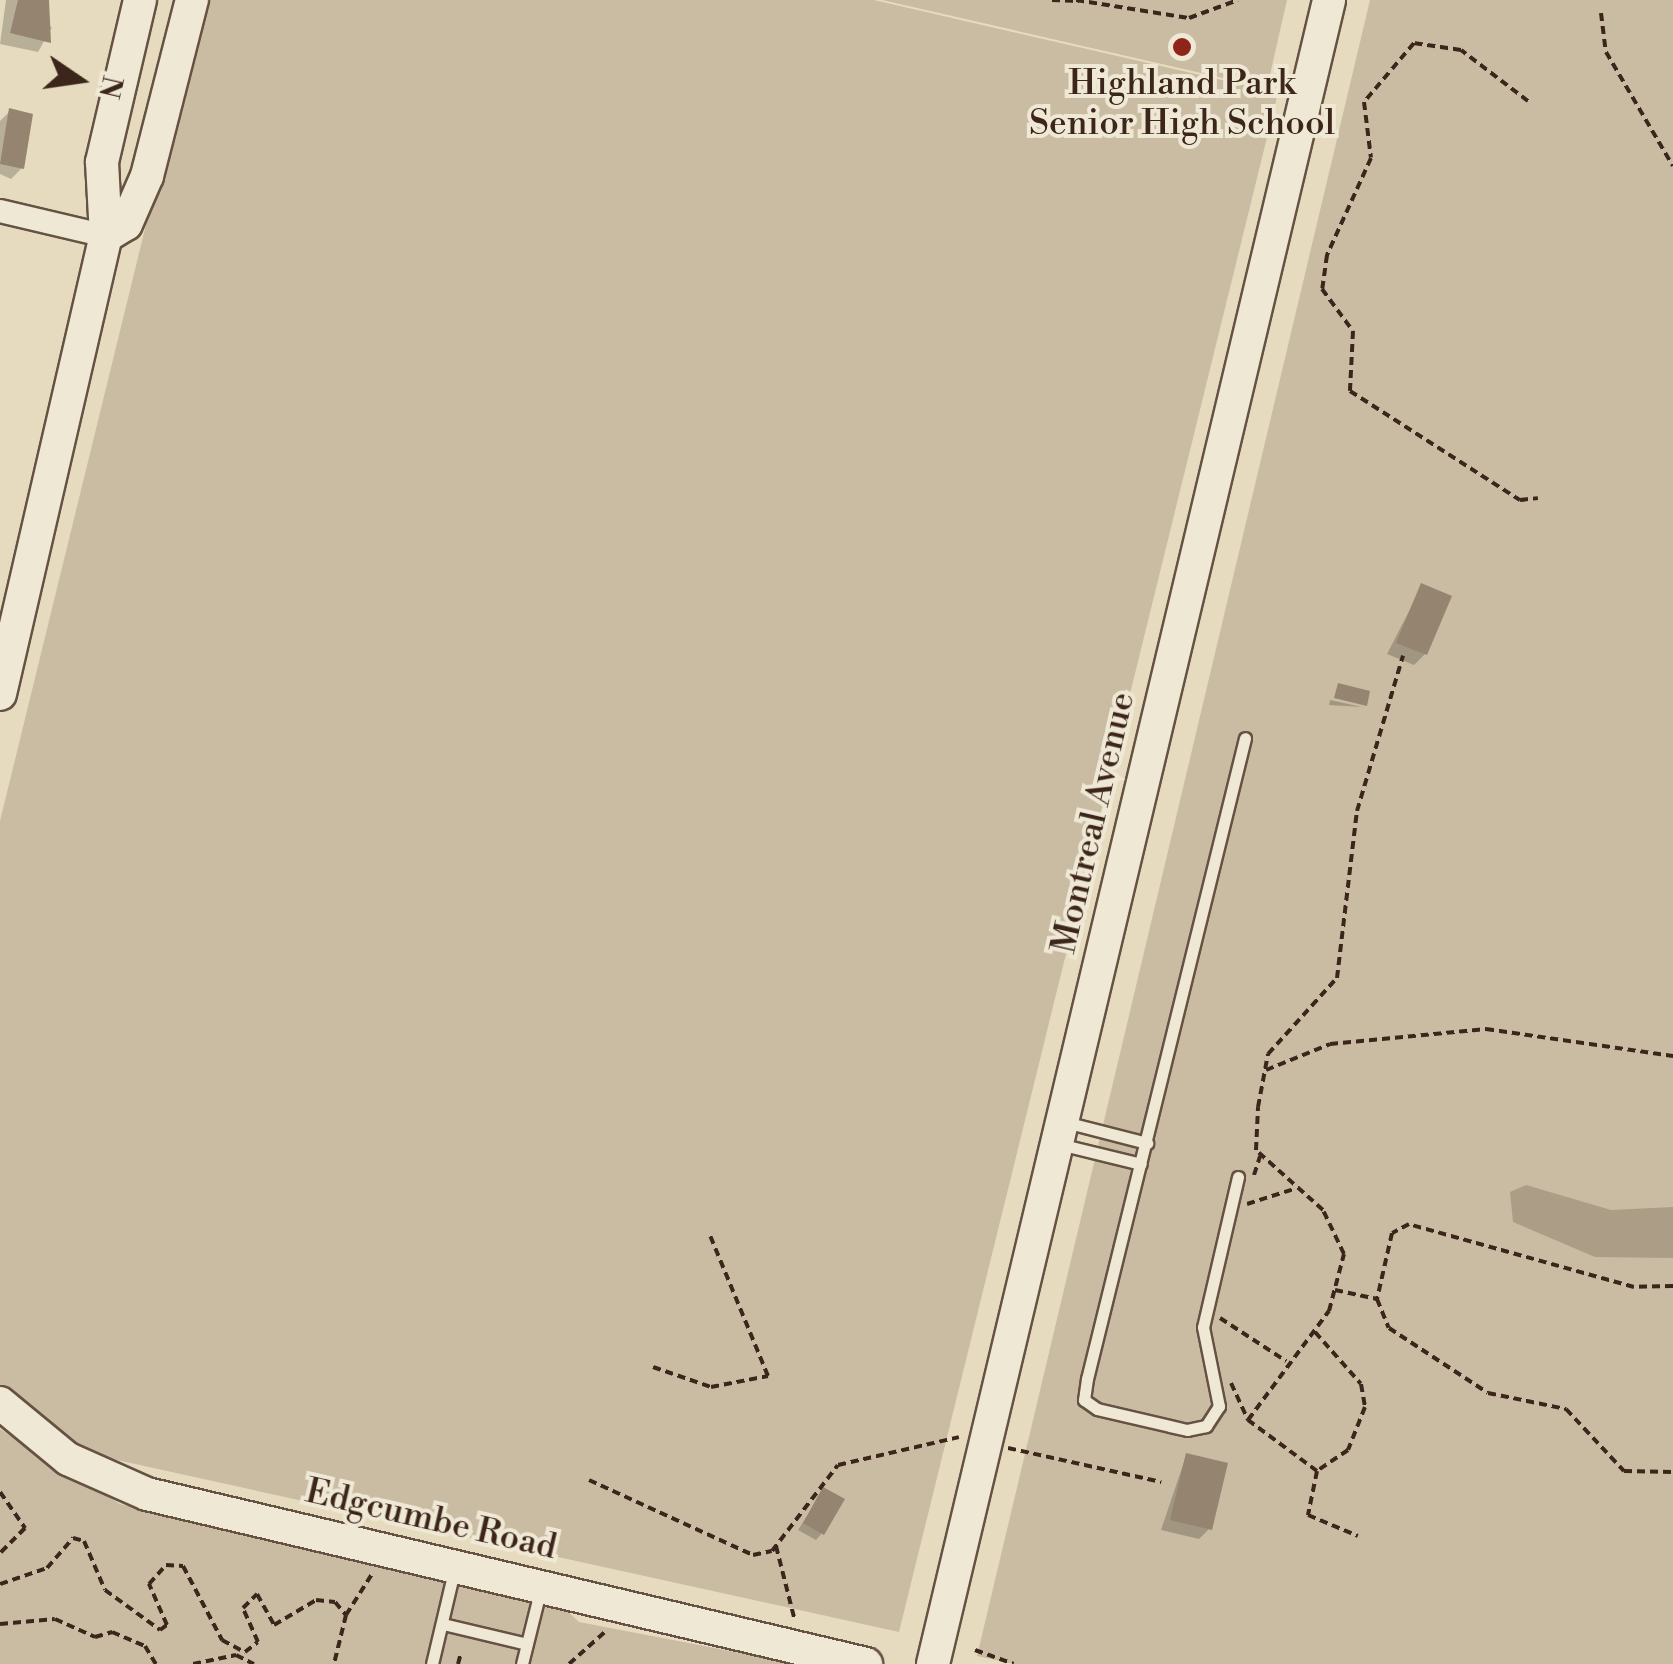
<!DOCTYPE html>
<style>
body{margin:0}
#map{position:relative;width:1673px;height:1664px;overflow:hidden;background:#e6dbbf;font-family:"Libre Bodoni",serif}
div>[style]{position:absolute}
.green>*{inset:0;background:#c9bca3}
.water>*{inset:0;background:#ac9d87}
.shadow>*{inset:0;background:#0003}
.building>*{inset:0;background:#948470}
.path>*{height:4px;margin-top:-2px;transform-origin:0;background:repeating-linear-gradient(90deg,#3c251a 0 8px,transparent 0 13px)}
.roads{filter:drop-shadow(2px 0 #665243) drop-shadow(-2px 0 #665243) drop-shadow(0 2px #665243) drop-shadow(0 -2px #665243)}
.lane>*{height:11px;margin:-5.5px;padding:0 5.5px;transform-origin:5.5px;border-radius:5.5px;background:#efe8d5}
.street>*{height:22px;margin:-11px;padding:0 11px;transform-origin:11px;border-radius:11px;background:#efe8d5}
.secondary>*{height:32px;margin:-16px;padding:0 16px;transform-origin:16px;border-radius:16px;background:#efe8d5}
.dots>*{width:28px;height:28px;translate:-50% -50%;box-sizing:border-box;border:5px solid #efe8d5;border-radius:50%}
span{translate:-50% -50%;white-space:nowrap;text-align:center;line-height:1.15;-webkit-text-stroke:8px #efe8d5;paint-order:stroke}
.poi-label{font-size:35px;color:#3c251a}
.street-label{font-size:35px;color:#3c251a}
.north{position:absolute;left:30px;top:30px;width:100px;height:100px;-webkit-text-stroke:8px #efe8d5;paint-order:stroke;rotate:103deg;font-size:28px;font-weight:700;line-height:40px;text-align:center;color:#3c251a}
.north::after{content:'';display:block;margin:auto;width:35px;height:45px;background:#3c251a;clip-path:polygon(50% 0,100% 100%,50% 72%,0 100%)}
</style>
<div id="map">
<div class="green">
<div style="clip-path:polygon(201px 0,874px 0,1278px 93px,899px 1632px,85px 1453px,0 1387px,0 821px)"></div>
<div style="clip-path:polygon(882px 0,1287px 0,1267px 88px)"></div>
<div style="clip-path:polygon(1370px 0,1673px 0,1673px 1664px,1014px 1664px,977px 1656px)"></div>
<div style="clip-path:polygon(0 1429px,120px 1504px,566px 1610px,579px 1622px,798px 1664px,0 1664px)"></div>
</div>
<div class="water">
<div style="clip-path:polygon(1526px 1185px,1611px 1210px,1673px 1207px,1673px 1258px,1595px 1257px,1513px 1222px,1510px 1192px)"></div>
</div>
<div class="shadow">
<div style="clip-path:polygon(6px 0,47px 0,42px 25px,52px 27px,38px 52px,0 44px)"></div>
<div style="clip-path:polygon(10px 111px,22px 168px,11px 179px,0 174px,0 121px)"></div>
<div style="clip-path:polygon(1422px 586px,1425px 654px,1414px 665px,1387px 654px)"></div>
<div style="clip-path:polygon(1330px 700px,1362px 707px,1329px 705px)"></div>
<div style="clip-path:polygon(1186px 1456px,1210px 1528px,1199px 1539px,1161px 1530px)"></div>
<div style="clip-path:polygon(824px 1490px,822px 1533px,816px 1540px,798px 1530px)"></div>
</div>
<div class="building">
<div style="clip-path:polygon(18px 0,49px 0,51px 43px,10px 33px)"></div>
<div style="clip-path:polygon(9px 108px,33px 114px,24px 169px,0 164px)"></div>
<div style="clip-path:polygon(1421px 583px,1452px 596px,1427px 655px,1396px 643px)"></div>
<div style="clip-path:polygon(1338px 683px,1370px 691px,1367px 706px,1334px 698px)"></div>
<div style="clip-path:polygon(1186px 1453px,1228px 1463px,1212px 1530px,1170px 1520px)"></div>
<div style="clip-path:polygon(823px 1487px,845px 1499px,824px 1535px,803px 1523px)"></div>
</div>
<div class="path">
<div style="left:1052px;top:0;width:27px;rotate:2deg"></div>
<div style="left:1076px;top:0;width:114px;rotate:9.1deg"></div>
<div style="left:1189px;top:18px;width:52px;rotate:-20.2deg"></div>
<div style="left:1601px;top:13px;width:39px;rotate:83deg"></div>
<div style="left:1606px;top:52px;width:132px;rotate:59.6deg"></div>
<div style="left:1528px;top:101px;width:84px;rotate:-142.7deg"></div>
<div style="left:1461px;top:50px;width:48px;rotate:-171.5deg"></div>
<div style="left:1414px;top:43px;width:77px;rotate:130.3deg"></div>
<div style="left:1364px;top:102px;width:56px;rotate:82.9deg"></div>
<div style="left:1371px;top:158px;width:107px;rotate:114.4deg"></div>
<div style="left:1327px;top:255px;width:34px;rotate:98deg"></div>
<div style="left:1322px;top:289px;width:52px;rotate:53.6deg"></div>
<div style="left:1353px;top:331px;width:60px;rotate:92.9deg"></div>
<div style="left:1350px;top:391px;width:202px;rotate:32.7deg"></div>
<div style="left:1520px;top:500px;width:18px;rotate:-6deg"></div>
<div style="left:1266px;top:1070px;width:69px;rotate:-22.1deg"></div>
<div style="left:1330px;top:1044px;width:157px;rotate:-5.5deg"></div>
<div style="left:1486px;top:1029px;width:189px;rotate:8.2deg"></div>
<div style="left:1254px;top:1175px;width:20px;rotate:-72deg"></div>
<div style="left:1247px;top:1204px;width:49px;rotate:-17.7deg"></div>
<div style="left:1673px;top:1286px;width:39px;rotate:179deg"></div>
<div style="left:1634px;top:1287px;width:234px;rotate:-164.4deg"></div>
<div style="left:1409px;top:1224px;width:19px;rotate:152deg"></div>
<div style="left:1392px;top:1233px;width:68px;rotate:102.8deg"></div>
<div style="left:1377px;top:1299px;width:31px;rotate:68deg"></div>
<div style="left:1389px;top:1328px;width:118px;rotate:33.3deg"></div>
<div style="left:1488px;top:1393px;width:80px;rotate:11.6deg"></div>
<div style="left:1566px;top:1409px;width:85px;rotate:46.9deg"></div>
<div style="left:1624px;top:1471px;width:49px;rotate:1.2deg"></div>
<div style="left:1335px;top:1290px;width:43px;rotate:12.1deg"></div>
<div style="left:1220px;top:1318px;width:79px;rotate:33.1deg"></div>
<div style="left:1315px;top:1332px;width:69px;rotate:48.5deg"></div>
<div style="left:1361px;top:1384px;width:23px;rotate:80deg"></div>
<div style="left:1365px;top:1407px;width:46px;rotate:111.6deg"></div>
<div style="left:1348px;top:1450px;width:37px;rotate:146deg"></div>
<div style="left:1317px;top:1471px;width:45px;rotate:101.6deg"></div>
<div style="left:1308px;top:1515px;width:54px;rotate:22.8deg"></div>
<div style="left:653px;top:1367px;width:61px;rotate:19deg"></div>
<div style="left:711px;top:1387px;width:58px;rotate:-10.9deg"></div>
<div style="left:768px;top:1376px;width:152px;rotate:-112.4deg"></div>
<div style="left:1231px;top:1383px;width:41px;rotate:65.3deg"></div>
<div style="left:1008px;top:1448px;width:157px;rotate:12.5deg"></div>
<div style="left:1317px;top:1471px;width:86px;rotate:-143.5deg"></div>
<div style="left:1248px;top:1420px;width:136px;rotate:-53.4deg"></div>
<div style="left:1329px;top:1311px;width:59px;rotate:-75.3deg"></div>
<div style="left:1344px;top:1254px;width:49px;rotate:-115.5deg"></div>
<div style="left:1323px;top:1210px;width:90px;rotate:-138.2deg"></div>
<div style="left:1256px;top:1150px;width:43px;rotate:-87.3deg"></div>
<div style="left:1258px;top:1107px;width:54px;rotate:-79.3deg"></div>
<div style="left:1268px;top:1054px;width:103px;rotate:-47.8deg"></div>
<div style="left:1337px;top:978px;width:168px;rotate:-83.2deg"></div>
<div style="left:1357px;top:811px;width:162px;rotate:-73.5deg"></div>
<div style="left:589px;top:1480px;width:180px;rotate:24.6deg"></div>
<div style="left:753px;top:1555px;width:19px;rotate:-12deg"></div>
<div style="left:772px;top:1551px;width:108px;rotate:-52.5deg"></div>
<div style="left:838px;top:1465px;width:124px;rotate:-13deg"></div>
<div style="left:0;top:1492px;width:44px;rotate:55.2deg"></div>
<div style="left:25px;top:1528px;width:35px;rotate:135deg"></div>
<div style="left:776px;top:1546px;width:77px;rotate:75.8deg"></div>
<div style="left:0;top:1584px;width:50px;rotate:-18.8deg"></div>
<div style="left:47px;top:1568px;width:40px;rotate:-49deg"></div>
<div style="left:73px;top:1538px;width:11px;rotate:15deg"></div>
<div style="left:84px;top:1541px;width:53px;rotate:66.8deg"></div>
<div style="left:105px;top:1590px;width:68px;rotate:36deg"></div>
<div style="left:160px;top:1630px;width:9px;rotate:-36deg"></div>
<div style="left:167px;top:1625px;width:45px;rotate:-113.7deg"></div>
<div style="left:149px;top:1584px;width:25px;rotate:-48deg"></div>
<div style="left:166px;top:1565px;width:17px;rotate:3deg"></div>
<div style="left:183px;top:1566px;width:84px;rotate:62.2deg"></div>
<div style="left:222px;top:1640px;width:26px;rotate:28deg"></div>
<div style="left:245px;top:1652px;width:16px;rotate:-38deg"></div>
<div style="left:258px;top:1642px;width:37px;rotate:-114deg"></div>
<div style="left:243px;top:1608px;width:20px;rotate:-45deg"></div>
<div style="left:257px;top:1594px;width:35px;rotate:61deg"></div>
<div style="left:274px;top:1625px;width:49px;rotate:-30.8deg"></div>
<div style="left:316px;top:1600px;width:19px;rotate:6deg"></div>
<div style="left:335px;top:1602px;width:17px;rotate:50deg"></div>
<div style="left:346px;top:1615px;width:50px;rotate:103.8deg"></div>
<div style="left:346px;top:1615px;width:49px;rotate:-57.6deg"></div>
<div style="left:0;top:1624px;width:55px;rotate:-5.2deg"></div>
<div style="left:55px;top:1619px;width:44px;rotate:24.2deg"></div>
<div style="left:95px;top:1637px;width:18px;rotate:-16deg"></div>
<div style="left:112px;top:1632px;width:36px;rotate:23deg"></div>
<div style="left:145px;top:1646px;width:21px;rotate:59deg"></div>
<div style="left:975px;top:1650px;width:41px;rotate:19.7deg"></div>
<div style="left:193px;top:1664px;width:44px;rotate:-11.8deg"></div>
<div style="left:236px;top:1655px;width:20px;rotate:27deg"></div>
<div style="left:458px;top:1664px;width:11px;rotate:-75deg"></div>
<div style="left:569px;top:1664px;width:51px;rotate:-41.8deg"></div>
</div>
<div class="roads">
<div class="lane">
<div style="left:1065px;top:1122px;width:85px;rotate:14.4deg"></div>
<div style="left:1059px;top:1144px;width:84px;rotate:13.7deg"></div>
<div style="left:1238px;top:1177px;width:154px;rotate:103.1deg"></div>
<div style="left:1203px;top:1327px;width:81px;rotate:78.6deg"></div>
<div style="left:1219px;top:1406px;width:24px;rotate:123deg"></div>
<div style="left:1206px;top:1426px;width:19px;rotate:168deg"></div>
<div style="left:1187px;top:1430px;width:92px;rotate:-166.9deg"></div>
<div style="left:1097px;top:1409px;width:16px;rotate:-145deg"></div>
<div style="left:1084px;top:1400px;width:21px;rotate:-82deg"></div>
<div style="left:1087px;top:1379px;width:660px;rotate:-76.15deg"></div>
<div style="left:443px;top:1624px;width:86px;rotate:13.4deg"></div>
<div style="left:432px;top:1664px;width:96px;rotate:-76.7deg"></div>
<div style="left:522px;top:1664px;width:75px;rotate:-76.1deg"></div>
</div>
<div class="street">
<div style="left:0;top:211px;width:109px;rotate:13.3deg"></div>
</div>
<div class="secondary">
<div style="left:106px;top:236px;width:23px;rotate:-31deg"></div>
<div style="left:126px;top:224px;width:52px;rotate:-66.4deg"></div>
<div style="left:147px;top:176px;width:182px;rotate:-75.7deg"></div>
<div style="left:0;top:694px;width:470px;rotate:-77deg"></div>
<div style="left:106px;top:236px;width:74px;rotate:-93.1deg"></div>
<div style="left:102px;top:162px;width:166px;rotate:-76.8deg"></div>
<div style="left:0;top:1403px;width:88px;rotate:39.5deg"></div>
<div style="left:68px;top:1459px;width:86px;rotate:23.9deg"></div>
<div style="left:147px;top:1494px;width:739px;rotate:13.3deg"></div>
<div style="left:933px;top:1664px;width:1710px;rotate:-76.61deg"></div>
</div>
</div>
<div class="dots">
<div style="left:1182px;top:47px;background:#8f2418"></div>
</div>
<div class="poi-label">
<span style="left:1182px;top:104px">Highland Park<br>Senior High School</span>
</div>
<div class="street-label">
<span style="left:1094px;top:823px;rotate:-77deg">Montreal Avenue</span>
<span style="left:431px;top:1520px;rotate:13deg">Edgcumbe Road</span>
</div>
<div class="north">N</div>
</div>
